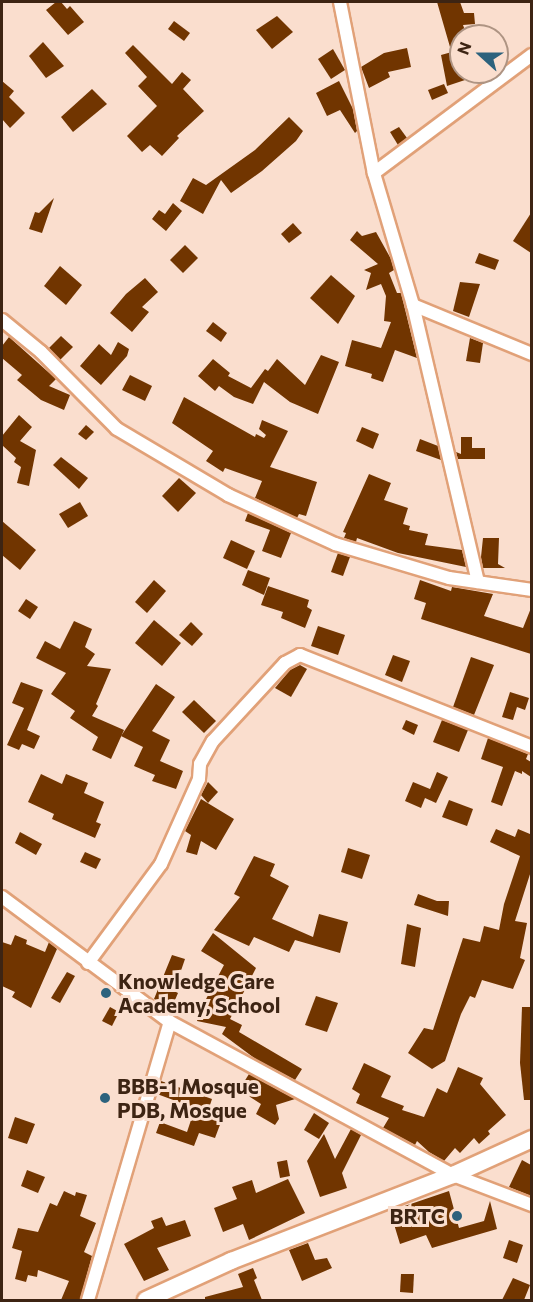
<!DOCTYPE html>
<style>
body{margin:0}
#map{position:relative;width:533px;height:1302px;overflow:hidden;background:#fadece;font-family:Commissioner,sans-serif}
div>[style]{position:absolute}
.building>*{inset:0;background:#713500}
.roads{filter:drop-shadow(2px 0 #e1a178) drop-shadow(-2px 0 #e1a178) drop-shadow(0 2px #e1a178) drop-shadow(0 -2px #e1a178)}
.street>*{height:12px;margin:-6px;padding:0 6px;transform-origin:6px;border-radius:6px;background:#fff}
.secondary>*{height:16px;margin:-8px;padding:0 8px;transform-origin:8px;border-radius:8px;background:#fff}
.dots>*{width:16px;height:16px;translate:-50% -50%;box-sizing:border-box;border:3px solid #fadece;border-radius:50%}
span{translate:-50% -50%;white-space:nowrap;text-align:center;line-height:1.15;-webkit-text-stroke:6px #fadece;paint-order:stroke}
.poi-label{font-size:21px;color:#3d2413;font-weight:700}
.left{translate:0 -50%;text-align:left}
.right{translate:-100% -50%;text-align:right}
.frame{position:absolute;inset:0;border:3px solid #3d2413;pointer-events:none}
.north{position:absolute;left:449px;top:24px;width:60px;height:60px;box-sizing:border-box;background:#fadece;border:2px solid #ae9483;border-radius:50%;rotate:291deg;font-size:16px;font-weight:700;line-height:24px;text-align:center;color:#3d2413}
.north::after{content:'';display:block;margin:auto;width:21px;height:27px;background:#2c627d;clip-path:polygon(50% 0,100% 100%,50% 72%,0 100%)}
</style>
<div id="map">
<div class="building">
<div style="clip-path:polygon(56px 2px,61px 2px,67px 9px,70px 6px,84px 22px,68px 35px,46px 10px)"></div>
<div style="clip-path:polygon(437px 2px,460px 2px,464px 13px,474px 13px,475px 24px,463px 25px,467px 36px,461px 36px,461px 42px,450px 47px)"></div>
<div style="clip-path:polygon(277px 16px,293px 32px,272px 49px,256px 30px)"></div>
<div style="clip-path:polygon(174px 21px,190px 33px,184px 41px,168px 29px)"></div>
<div style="clip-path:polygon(43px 42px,64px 66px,46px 78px,29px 56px)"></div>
<div style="clip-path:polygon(133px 45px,172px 84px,182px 72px,191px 80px,183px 89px,204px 111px,177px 136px,179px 138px,162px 156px,150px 145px,142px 152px,127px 136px,157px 106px,138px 86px,147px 77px,125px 53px)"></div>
<div style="clip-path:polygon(407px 48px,411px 67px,388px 72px,390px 77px,369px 88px,361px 67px,384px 53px)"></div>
<div style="clip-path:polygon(333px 49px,345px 70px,331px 79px,318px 59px)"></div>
<div style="clip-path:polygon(459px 50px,461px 72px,483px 72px,483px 74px,447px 86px,441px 55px)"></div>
<div style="clip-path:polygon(2px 81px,14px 91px,9px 97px,25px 113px,10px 128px,2px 119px)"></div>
<div style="clip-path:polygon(339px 81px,353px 109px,357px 131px,355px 133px,340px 110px,327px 116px,316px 93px)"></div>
<div style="clip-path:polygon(444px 84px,448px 93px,432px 100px,428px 90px)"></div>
<div style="clip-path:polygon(92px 89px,107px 104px,73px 132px,61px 117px)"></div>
<div style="clip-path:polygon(289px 117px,303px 131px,296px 141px,262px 171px,231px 193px,221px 180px,203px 214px,180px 201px,193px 178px,206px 185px,255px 150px)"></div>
<div style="clip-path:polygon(399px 127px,407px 138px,398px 145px,390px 132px)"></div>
<div style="clip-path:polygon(54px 198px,42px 233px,29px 229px,35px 212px,39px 213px)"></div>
<div style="clip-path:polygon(173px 203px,182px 211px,166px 231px,152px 219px,159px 210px,165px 214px)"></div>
<div style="clip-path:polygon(531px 213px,531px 253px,513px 241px)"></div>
<div style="clip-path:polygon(293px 223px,302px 233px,289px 243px,281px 234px)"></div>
<div style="clip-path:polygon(357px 231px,362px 236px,376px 232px,391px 259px,394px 270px,389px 273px,397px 293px,401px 293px,417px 358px,395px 350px,383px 382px,371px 378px,372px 374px,345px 366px,352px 340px,381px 348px,391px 322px,384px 321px,386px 296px,381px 284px,366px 290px,371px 273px,364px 270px,378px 264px,350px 240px)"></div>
<div style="clip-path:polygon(185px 245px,198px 258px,183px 273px,170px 260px)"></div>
<div style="clip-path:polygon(479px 253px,499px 260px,495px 270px,475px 263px)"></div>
<div style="clip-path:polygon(60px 266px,82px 285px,66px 305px,44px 286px)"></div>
<div style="clip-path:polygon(331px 275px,355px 296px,338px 324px,310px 298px)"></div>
<div style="clip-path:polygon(145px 278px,158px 292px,142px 307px,149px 312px,132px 332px,110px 313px,126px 294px)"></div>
<div style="clip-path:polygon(460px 282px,480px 284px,469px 317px,453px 311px)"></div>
<div style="clip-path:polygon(213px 322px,227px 333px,221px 342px,206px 331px)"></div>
<div style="clip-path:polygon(61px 336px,73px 347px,60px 360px,49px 348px)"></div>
<div style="clip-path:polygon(9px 337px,56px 379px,49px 386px,70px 395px,64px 410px,41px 400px,17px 380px,22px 375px,2px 358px,2px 346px)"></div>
<div style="clip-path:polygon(470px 338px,483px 343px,480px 363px,466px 361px)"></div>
<div style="clip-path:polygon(118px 342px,129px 349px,127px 356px,101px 385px,80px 366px,99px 344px,111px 355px)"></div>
<div style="clip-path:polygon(321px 355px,339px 362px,318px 414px,290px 402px,264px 382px,253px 404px,234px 397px,219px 386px,215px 391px,198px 376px,213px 359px,230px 373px,228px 376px,251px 388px,265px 369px,268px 371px,277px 359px,305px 385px)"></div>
<div style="clip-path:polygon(130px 375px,152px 386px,145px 401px,122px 390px)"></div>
<div style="clip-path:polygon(184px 397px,255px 437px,256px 434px,264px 438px,266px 435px,259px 429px,262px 420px,288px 431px,270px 467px,317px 482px,306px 516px,299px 514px,297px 518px,255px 498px,262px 481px,225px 468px,223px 472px,206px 461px,213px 451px,172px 423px)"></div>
<div style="clip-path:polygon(19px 415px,32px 427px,20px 441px,36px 450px,29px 486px,17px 483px,21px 467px,14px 462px,16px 458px,2px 445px,2px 436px)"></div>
<div style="clip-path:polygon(86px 425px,94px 432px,86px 440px,78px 434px)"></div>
<div style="clip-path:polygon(362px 427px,379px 434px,373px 449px,356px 441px)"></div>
<div style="clip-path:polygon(461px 437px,472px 437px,472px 448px,485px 448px,485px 459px,458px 459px,456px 452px,461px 454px)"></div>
<div style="clip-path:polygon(420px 439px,438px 446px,441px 460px,416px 451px)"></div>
<div style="clip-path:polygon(61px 457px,88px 478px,79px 489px,53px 465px)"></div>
<div style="clip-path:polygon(369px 474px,391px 483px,384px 500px,408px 508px,403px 524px,410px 526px,409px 530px,428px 534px,425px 545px,462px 550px,466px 567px,398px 553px,357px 538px,356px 542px,344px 538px,346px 533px,343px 532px)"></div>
<div style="clip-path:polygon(179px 478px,196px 493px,178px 512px,162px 496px)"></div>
<div style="clip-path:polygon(80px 502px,88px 516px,68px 528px,59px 514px)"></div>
<div style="clip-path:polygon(248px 513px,291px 533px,281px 558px,262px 551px,270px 530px,245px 521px)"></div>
<div style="clip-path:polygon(2px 521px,36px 550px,20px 570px,2px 555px)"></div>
<div style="clip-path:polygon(483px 538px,499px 538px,498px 564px,505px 568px,483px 568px,481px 557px)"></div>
<div style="clip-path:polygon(231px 540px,255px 551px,247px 569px,223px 558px)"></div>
<div style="clip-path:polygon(338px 553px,350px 557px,343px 576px,331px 572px)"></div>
<div style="clip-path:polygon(248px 570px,270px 578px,264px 595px,242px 585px)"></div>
<div style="clip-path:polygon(154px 580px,166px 591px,147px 613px,135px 602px)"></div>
<div style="clip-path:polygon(420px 580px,451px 591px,452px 587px,493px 594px,484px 616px,523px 628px,531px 608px,531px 654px,421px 619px,426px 603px,414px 599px)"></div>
<div style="clip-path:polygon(268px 586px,309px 600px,307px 607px,312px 610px,305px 628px,281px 618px,283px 612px,261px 605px)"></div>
<div style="clip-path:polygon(26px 599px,38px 607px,30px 619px,18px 611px)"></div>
<div style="clip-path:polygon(154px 620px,181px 643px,162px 666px,135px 643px)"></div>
<div style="clip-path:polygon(74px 621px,92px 629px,85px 647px,95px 654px,87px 666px,111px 669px,96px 704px,98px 706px,92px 716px,124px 730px,111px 759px,92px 750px,98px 737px,70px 718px,75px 711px,51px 694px,66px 673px,36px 658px,45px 641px,60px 649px)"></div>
<div style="clip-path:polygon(191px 622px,203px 634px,192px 646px,179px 635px)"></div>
<div style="clip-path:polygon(318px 626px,345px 635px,338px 655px,311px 646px)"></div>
<div style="clip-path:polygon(393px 655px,410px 661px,402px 682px,385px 675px)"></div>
<div style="clip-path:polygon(471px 657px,494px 665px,474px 715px,453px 707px)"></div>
<div style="clip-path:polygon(300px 665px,307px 669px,291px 697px,275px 688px,290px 670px)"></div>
<div style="clip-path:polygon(21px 682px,43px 690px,27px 730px,40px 736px,34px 749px,22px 744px,19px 750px,7px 745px,24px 708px,12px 703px)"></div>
<div style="clip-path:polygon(156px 684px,175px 697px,152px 731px,170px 740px,160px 761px,183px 771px,176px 789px,152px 781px,155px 775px,134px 766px,143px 747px,121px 736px)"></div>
<div style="clip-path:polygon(510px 692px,529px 698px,525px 710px,517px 707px,513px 720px,502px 717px)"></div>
<div style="clip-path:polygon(194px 700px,216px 721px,204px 733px,182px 712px)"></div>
<div style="clip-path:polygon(406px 720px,418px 725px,414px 735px,402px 729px)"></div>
<div style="clip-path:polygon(442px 720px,468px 730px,459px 752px,433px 742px)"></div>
<div style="clip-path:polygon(488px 738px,528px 754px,526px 759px,531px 762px,531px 777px,522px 771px,522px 774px,515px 771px,502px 806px,491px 802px,503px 767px,481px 759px)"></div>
<div style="clip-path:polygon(437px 772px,448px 777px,436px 803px,425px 798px,421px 808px,405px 801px,413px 782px,430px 789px)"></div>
<div style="clip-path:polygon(41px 774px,62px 784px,66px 774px,88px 783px,84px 793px,104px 802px,96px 822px,101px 824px,95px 838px,52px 819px,54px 814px,28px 802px)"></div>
<div style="clip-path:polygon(208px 782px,218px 792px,208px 803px,201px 795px)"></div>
<div style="clip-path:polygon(201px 799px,234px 819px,216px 850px,201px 841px,197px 855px,186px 852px,191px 835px,185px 831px)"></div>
<div style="clip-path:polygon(449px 800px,473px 809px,467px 826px,442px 817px)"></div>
<div style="clip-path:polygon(496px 829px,515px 837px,518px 829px,530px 834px,531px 831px,531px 871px,515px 921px,527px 923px,520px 958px,525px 960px,513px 989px,482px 980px,475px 998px,470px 996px,461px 1014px,445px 1061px,432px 1069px,408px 1053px,424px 1028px,433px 1030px,463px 938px,480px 942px,484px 926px,499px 930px,504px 904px,520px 856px,490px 842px)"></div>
<div style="clip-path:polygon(20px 832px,42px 844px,36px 855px,15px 843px)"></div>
<div style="clip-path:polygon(348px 848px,370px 855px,362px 879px,341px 872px)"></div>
<div style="clip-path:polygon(85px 852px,101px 859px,96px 869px,80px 862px)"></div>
<div style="clip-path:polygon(254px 856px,275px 864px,270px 876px,289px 886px,272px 919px,313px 937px,319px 914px,348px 922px,340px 953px,295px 940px,289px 952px,254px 937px,249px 946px,214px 930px,240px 897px,234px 894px)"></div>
<div style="clip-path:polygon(418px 894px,437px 901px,449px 901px,448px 916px,414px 905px)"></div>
<div style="clip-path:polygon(407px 924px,421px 928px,415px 967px,401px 964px)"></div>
<div style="clip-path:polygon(213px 933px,256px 968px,230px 1019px,242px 1025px,239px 1032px,302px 1069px,295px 1080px,257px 1060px,222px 1034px,226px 1027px,197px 1021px,201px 1001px,205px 1001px,224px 965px,201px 951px)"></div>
<div style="clip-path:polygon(15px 935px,27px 940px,26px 944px,45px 952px,49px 942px,57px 949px,31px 1008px,12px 997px,15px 992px,2px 986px,2px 942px,11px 945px)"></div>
<div style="clip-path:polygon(172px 955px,185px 959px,174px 991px,178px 993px,172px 1007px,154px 999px)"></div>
<div style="clip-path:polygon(67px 972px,75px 976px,60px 1003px,51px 998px)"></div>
<div style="clip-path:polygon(316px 996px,338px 1003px,327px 1032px,305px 1025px)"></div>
<div style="clip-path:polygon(110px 1007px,119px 1012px,112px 1026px,102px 1021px)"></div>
<div style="clip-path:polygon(522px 1007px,531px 1007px,531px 1100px,524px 1100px,520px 1063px)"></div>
<div style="clip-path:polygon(364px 1063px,391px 1076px,381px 1097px,404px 1106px,402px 1110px,424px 1117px,437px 1088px,447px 1093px,458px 1067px,483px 1078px,480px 1084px,506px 1115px,488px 1131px,490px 1134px,479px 1144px,474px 1138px,460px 1153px,455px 1148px,444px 1161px,429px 1152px,417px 1141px,415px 1145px,383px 1128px,389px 1118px,356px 1103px,360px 1094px,352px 1089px)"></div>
<div style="clip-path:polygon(249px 1074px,295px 1099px,276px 1105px,279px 1119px,275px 1125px,256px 1114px,261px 1104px,239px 1090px)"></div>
<div style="clip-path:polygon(161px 1081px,212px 1099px,209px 1108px,224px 1114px,215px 1138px,199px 1133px,194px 1146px,156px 1133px,160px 1122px,187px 1132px,195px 1108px,157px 1094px)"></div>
<div style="clip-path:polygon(314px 1113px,329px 1123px,319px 1139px,304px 1130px)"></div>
<div style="clip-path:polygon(15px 1117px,35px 1124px,27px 1144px,8px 1138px)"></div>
<div style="clip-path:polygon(351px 1129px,361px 1135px,342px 1173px,347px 1188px,320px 1197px,307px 1161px,324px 1134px,335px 1159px)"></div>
<div style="clip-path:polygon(287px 1160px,290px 1176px,280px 1178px,277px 1162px)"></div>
<div style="clip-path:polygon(522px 1160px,531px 1165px,531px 1196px,509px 1187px)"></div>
<div style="clip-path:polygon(27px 1170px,45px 1177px,38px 1193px,21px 1186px)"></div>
<div style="clip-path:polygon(288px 1179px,305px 1213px,249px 1240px,243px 1224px,223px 1232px,214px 1208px,237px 1199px,232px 1187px,252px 1180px,256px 1193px)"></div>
<div style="clip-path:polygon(64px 1191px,75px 1196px,76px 1192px,87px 1195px,80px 1216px,96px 1223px,84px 1252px,92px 1256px,80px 1300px,61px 1300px,69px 1281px,38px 1270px,37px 1277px,28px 1275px,26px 1282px,15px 1279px,22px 1251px,12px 1248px,18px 1228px,38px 1232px,50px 1203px,57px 1206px)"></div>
<div style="clip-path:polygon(449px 1191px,459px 1228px,484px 1221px,490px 1201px,497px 1229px,432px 1248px,426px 1235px,400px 1244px,390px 1211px)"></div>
<div style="clip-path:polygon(162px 1217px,166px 1226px,185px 1220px,191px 1236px,157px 1248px,169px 1270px,144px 1281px,124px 1244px,154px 1228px,151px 1221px)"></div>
<div style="clip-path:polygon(509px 1240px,523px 1245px,517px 1263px,503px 1258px)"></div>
<div style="clip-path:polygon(308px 1243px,315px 1260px,327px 1258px,332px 1268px,302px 1281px,289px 1250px)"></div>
<div style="clip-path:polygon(253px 1268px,257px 1278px,254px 1280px,262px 1300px,205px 1300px,205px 1297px,243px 1287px,238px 1274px)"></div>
<div style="clip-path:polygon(401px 1274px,414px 1274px,413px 1293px,400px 1292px)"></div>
<div style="clip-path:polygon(513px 1278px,530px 1285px,524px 1300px,502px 1300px)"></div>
</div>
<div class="roads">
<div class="street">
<div style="left:340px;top:2px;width:174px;rotate:78.8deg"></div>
<div style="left:413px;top:305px;width:129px;rotate:22.4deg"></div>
<div style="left:2px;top:320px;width:50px;rotate:39.4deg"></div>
<div style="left:41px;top:352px;width:108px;rotate:45.4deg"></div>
<div style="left:117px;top:429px;width:129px;rotate:30.7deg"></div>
<div style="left:228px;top:495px;width:118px;rotate:24.6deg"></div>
<div style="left:335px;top:544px;width:119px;rotate:16.6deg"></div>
<div style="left:449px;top:578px;width:84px;rotate:8.2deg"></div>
<div style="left:478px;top:582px;width:285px;rotate:-103.2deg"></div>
<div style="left:413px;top:305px;width:138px;rotate:-106.5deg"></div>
<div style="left:374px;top:173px;width:197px;rotate:-36.8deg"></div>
<div style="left:2px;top:897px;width:209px;rotate:36.7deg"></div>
<div style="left:170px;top:1022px;width:322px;rotate:28.4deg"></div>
<div style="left:453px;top:1175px;width:85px;rotate:20.8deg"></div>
<div style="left:88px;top:963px;width:123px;rotate:-53.6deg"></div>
<div style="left:161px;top:864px;width:93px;rotate:-65.9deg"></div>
<div style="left:199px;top:779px;width:15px;rotate:-86deg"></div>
<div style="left:200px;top:764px;width:26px;rotate:-61deg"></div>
<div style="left:213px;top:741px;width:106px;rotate:-47.3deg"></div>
<div style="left:285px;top:663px;width:17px;rotate:-28deg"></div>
<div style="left:300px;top:655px;width:250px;rotate:21.6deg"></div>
<div style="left:88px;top:1300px;width:290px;rotate:-73.6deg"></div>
</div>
<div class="secondary">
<div style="left:146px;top:1300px;width:94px;rotate:-24.6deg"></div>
<div style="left:231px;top:1261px;width:238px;rotate:-21.2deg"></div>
<div style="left:453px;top:1175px;width:87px;rotate:-24.5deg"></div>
</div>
</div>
<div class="dots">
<div style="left:106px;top:993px;background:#2c627d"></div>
<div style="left:105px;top:1098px;background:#2c627d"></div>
<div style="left:457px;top:1216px;background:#2c627d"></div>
</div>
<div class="poi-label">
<span class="left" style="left:118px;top:993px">Knowledge Care<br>Academy, School</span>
<span class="left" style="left:117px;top:1098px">BBB-1 Mosque<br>PDB, Mosque</span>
<span class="right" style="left:445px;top:1216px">BRTC</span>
</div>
<div class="frame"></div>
<div class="north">N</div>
</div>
